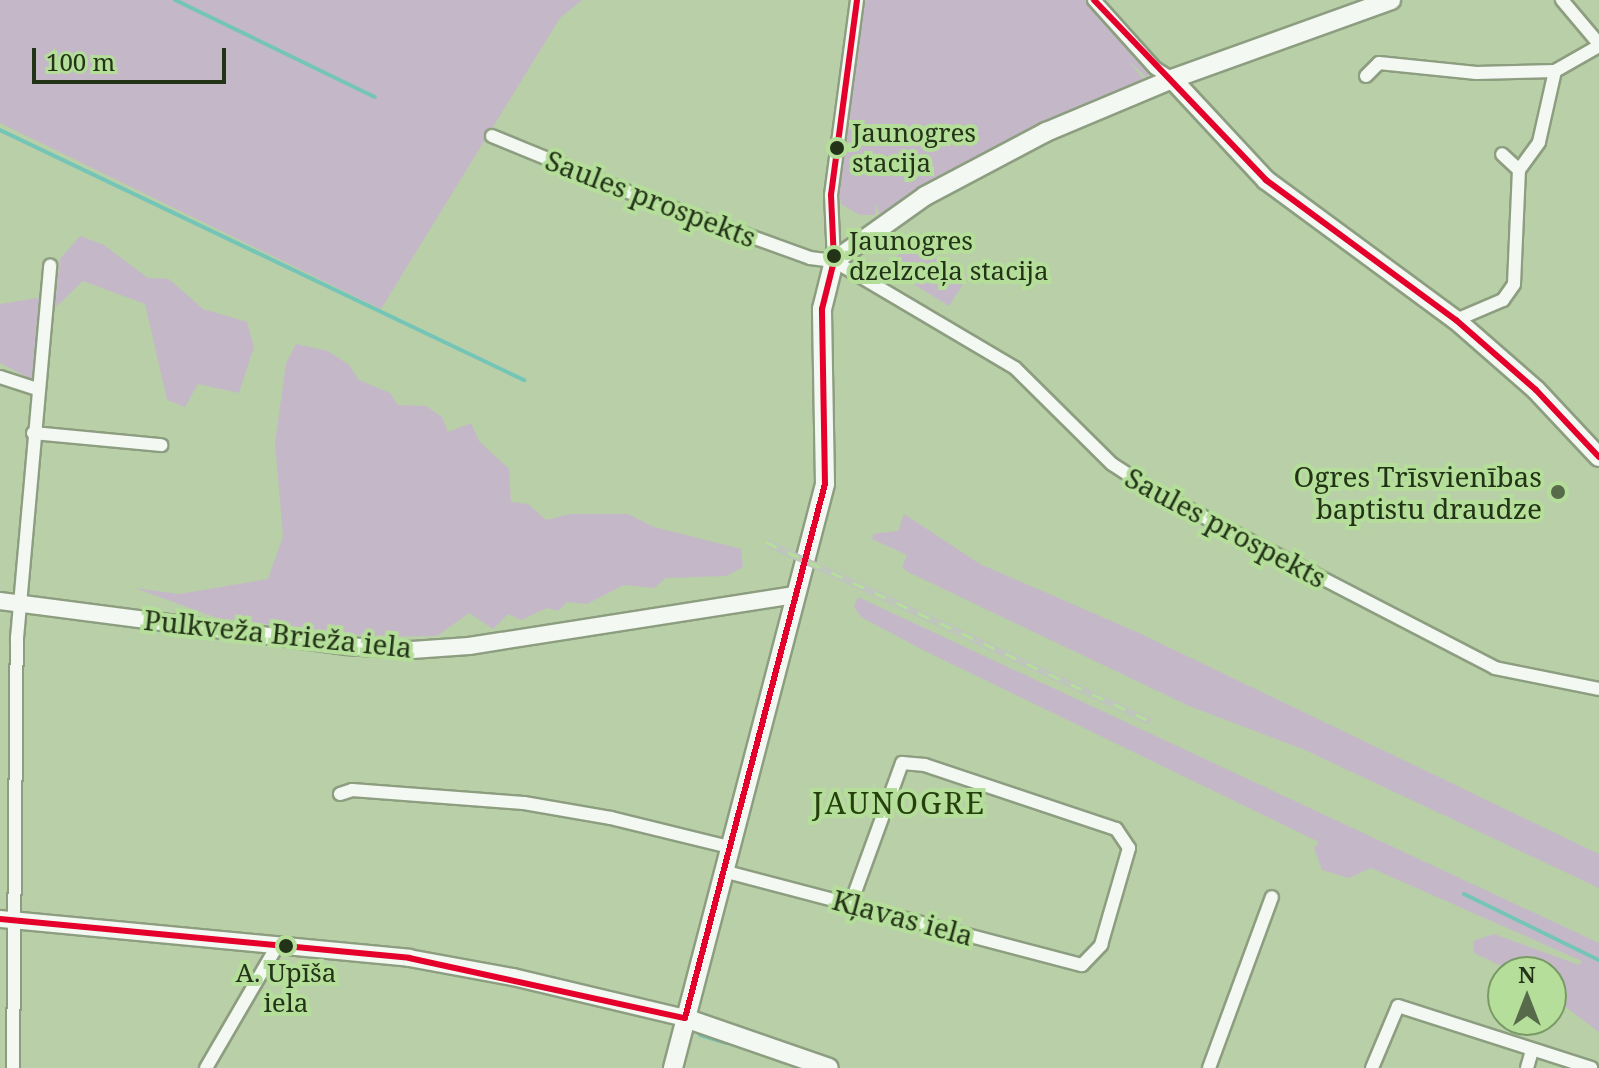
<!DOCTYPE html>
<meta charset="utf-8">
<style>
body{margin:0}
#map{position:relative;width:1599px;height:1068px;overflow:hidden;background:#b8cfa8;font-family:"Noto Serif",serif}
div>[style]{position:absolute}
.green>*{inset:0;background:#c4b8c8}
.stream>*{height:4px;margin:-2px;padding:0 2px;transform-origin:2px;border-radius:2px;background:#74c4b7}
.roads{filter:drop-shadow(2px 0 #8d9e80) drop-shadow(-2px 0 #8d9e80) drop-shadow(0 2px #8d9e80) drop-shadow(0 -2px #8d9e80)}
.minor>*{height:12px;margin:-6px;padding:0 6px;transform-origin:6px;border-radius:6px;background:#f4f8f2}
.tertiary>*{height:16px;margin:-8px;padding:0 8px;transform-origin:8px;border-radius:8px;background:#f4f8f2}
.secondary>*{height:18px;margin:-9px;padding:0 9px;transform-origin:9px;border-radius:9px;background:#f4f8f2}
.rail>*{height:7px;margin-top:-3.5px;transform-origin:0;background:repeating-linear-gradient(90deg,#b4de99 0 12px,#bec5ba 0 24px);box-sizing:border-box;border-block:2px solid #bec5ba}
.bus-1>*{height:6px;margin:-3px;padding:0 3px;transform-origin:3px;border-radius:3px;background:#e4002b}
.dots>*{width:22px;height:22px;translate:-50% -50%;box-sizing:border-box;border:4px solid #b4de99;border-radius:50%}
span{translate:-50% -50%;white-space:nowrap;text-align:center;line-height:1.15;-webkit-text-stroke:8px #b4de99;paint-order:stroke}
.bus-label{font-size:26px;color:#233317}
.left{translate:0 -50%;text-align:left}
.street-label{font-size:28px;color:#233317}
.poi-label{font-size:28px;color:#233317}
.right{translate:-100% -50%;text-align:right}
.neighbourhood-label{font-size:30px;color:#253f0d;letter-spacing:2px}
.north{position:absolute;left:1487px;top:956px;width:80px;height:80px;box-sizing:border-box;background:#b4de99;border:2px solid #7a9a65;border-radius:50%;rotate:0deg;font-size:22px;font-weight:700;line-height:32px;text-align:center;color:#233317}
.north::after{content:'';display:block;margin:auto;width:28px;height:36px;background:#576a4a;clip-path:polygon(50% 0,100% 100%,50% 72%,0 100%)}
.scale{position:absolute;left:32px;top:48px;width:194px;height:36px;box-sizing:border-box;border:4px solid #233317;border-top:0;padding-left:10px;font-size:24px;line-height:28px;white-space:nowrap;color:#233317;-webkit-text-stroke:6px #b4de99;paint-order:stroke}
</style>
<div id="map">
<div class="green">
<div style="clip-path:polygon(0 0,582px 0,560px 18px,381px 309px,0 123px)"></div>
<div style="clip-path:polygon(862px 0,1085px 0,1149px 71px,1148px 79px,1129px 61px,1146px 83px,955px 171px,886px 211px,879px 214px,876px 203px,875px 215px,860px 215px,841px 204px,839px 189px)"></div>
<div style="clip-path:polygon(80px 236px,104px 245px,148px 278px,169px 279px,203px 309px,247px 322px,254px 347px,239px 393px,198px 384px,185px 407px,167px 400px,145px 304px,83px 281px,57px 306px,38px 307px,33px 380px,0 363px,0 304px,56px 295px,60px 259px)"></div>
<div style="clip-path:polygon(909px 238px,968px 276px,949px 306px,889px 269px)"></div>
<div style="clip-path:polygon(296px 344px,328px 351px,349px 365px,359px 380px,390px 393px,398px 405px,426px 406px,442px 417px,448px 432px,471px 423px,479px 441px,509px 469px,511px 502px,528px 504px,546px 520px,570px 514px,628px 514px,654px 527px,741px 549px,743px 567px,726px 576px,666px 578px,654px 588px,624px 585px,587px 604px,567px 602px,558px 611px,547px 608px,521px 620px,508px 614px,493px 629px,469px 613px,437px 636px,374px 637px,217px 618px,135px 588px,179px 594px,268px 579px,283px 536px,275px 443px,286px 363px)"></div>
<div style="clip-path:polygon(904px 514px,980px 564px,1139px 633px,1599px 854px,1599px 888px,1305px 750px,1189px 706px,908px 572px,902px 567px,907px 555px,872px 539px,873px 534px,898px 531px)"></div>
<div style="clip-path:polygon(858px 597px,1599px 943px,1599px 1032px,1551px 996px,1551px 972px,1514px 972px,1474px 953px,1473px 941px,1494px 934px,1579px 965px,1582px 961px,1371px 868px,1349px 878px,1322px 870px,1314px 848px,1319px 842px,925px 651px,861px 617px,854px 607px)"></div>
</div>
<div class="stream">
<div style="left:175px;top:0;width:222px;rotate:25.9deg"></div>
<div style="left:0;top:130px;width:581px;rotate:25.51deg"></div>
<div style="left:1464px;top:894px;width:150px;rotate:26.1deg"></div>
<div style="left:700px;top:1035px;width:27px;rotate:17deg"></div>
</div>
<div class="roads">
<div class="minor">
<div style="left:1094px;top:0;width:91px;rotate:48.1deg"></div>
<div style="left:1155px;top:68px;width:20px;rotate:33deg"></div>
<div style="left:1562px;top:0;width:57px;rotate:49.9deg"></div>
<div style="left:1366px;top:76px;width:18px;rotate:-45deg"></div>
<div style="left:1379px;top:63px;width:98px;rotate:5.9deg"></div>
<div style="left:1476px;top:73px;width:79px;rotate:-1.5deg"></div>
<div style="left:1555px;top:71px;width:51px;rotate:-29.6deg"></div>
<div style="left:492px;top:136px;width:156px;rotate:22.3deg"></div>
<div style="left:636px;top:195px;width:185px;rotate:19.9deg"></div>
<div style="left:810px;top:258px;width:24px;rotate:7deg"></div>
<div style="left:834px;top:261px;width:210px;rotate:30.6deg"></div>
<div style="left:1015px;top:368px;width:136px;rotate:44.7deg"></div>
<div style="left:1112px;top:464px;width:48px;rotate:33deg"></div>
<div style="left:1152px;top:490px;width:386px;rotate:27.4deg"></div>
<div style="left:1495px;top:668px;width:106px;rotate:11.4deg"></div>
<div style="left:1519px;top:170px;width:34px;rotate:-54deg"></div>
<div style="left:1539px;top:142px;width:73px;rotate:-77.3deg"></div>
<div style="left:834px;top:261px;width:66px;rotate:-92.6deg"></div>
<div style="left:831px;top:195px;width:197px;rotate:-82.4deg"></div>
<div style="left:1456px;top:320px;width:51px;rotate:-23.1deg"></div>
<div style="left:1503px;top:300px;width:19px;rotate:-55deg"></div>
<div style="left:1514px;top:284px;width:114px;rotate:-87.5deg"></div>
<div style="left:1519px;top:170px;width:23px;rotate:-137deg"></div>
<div style="left:0;top:377px;width:39px;rotate:18deg"></div>
<div style="left:33px;top:433px;width:129px;rotate:5.4deg"></div>
<div style="left:340px;top:794px;width:13px;rotate:-18deg"></div>
<div style="left:352px;top:790px;width:172px;rotate:4.3deg"></div>
<div style="left:524px;top:803px;width:88px;rotate:9.8deg"></div>
<div style="left:611px;top:818px;width:122px;rotate:13.8deg"></div>
<div style="left:723px;top:871px;width:371px;rotate:14.7deg"></div>
<div style="left:1082px;top:965px;width:28px;rotate:-46deg"></div>
<div style="left:1101px;top:945px;width:101px;rotate:-73.9deg"></div>
<div style="left:1129px;top:848px;width:23px;rotate:-124deg"></div>
<div style="left:1116px;top:829px;width:201px;rotate:-161.5deg"></div>
<div style="left:925px;top:765px;width:23px;rotate:-175deg"></div>
<div style="left:902px;top:763px;width:149px;rotate:110deg"></div>
<div style="left:13px;top:1068px;width:430px;rotate:-89.5deg"></div>
<div style="left:17px;top:638px;width:374px;rotate:-84.9deg"></div>
<div style="left:206px;top:1068px;width:141px;rotate:-59.8deg"></div>
<div style="left:1209px;top:1068px;width:182px;rotate:-69.8deg"></div>
<div style="left:1372px;top:1068px;width:67px;rotate:-67.2deg"></div>
<div style="left:1398px;top:1006px;width:203px;rotate:17.8deg"></div>
<div style="left:1527px;top:1068px;width:19px;rotate:-74deg"></div>
</div>
<div class="tertiary">
<div style="left:0;top:601px;width:348px;rotate:7.4deg"></div>
<div style="left:345px;top:646px;width:67px;rotate:3.4deg"></div>
<div style="left:412px;top:650px;width:57px;rotate:-4deg"></div>
<div style="left:469px;top:646px;width:328px;rotate:-8.9deg"></div>
<div style="left:0;top:919px;width:411px;rotate:5.4deg"></div>
<div style="left:409px;top:958px;width:106px;rotate:10.4deg"></div>
<div style="left:513px;top:977px;width:177px;rotate:13.4deg"></div>
</div>
<div class="secondary">
<div style="left:1172px;top:79px;width:138px;rotate:47.1deg"></div>
<div style="left:1266px;top:180px;width:236px;rotate:36.4deg"></div>
<div style="left:1456px;top:320px;width:106px;rotate:41.2deg"></div>
<div style="left:1536px;top:390px;width:92px;rotate:46.8deg"></div>
<div style="left:685px;top:1018px;width:152px;rotate:19.1deg"></div>
<div style="left:673px;top:1068px;width:603px;rotate:-75.41deg"></div>
<div style="left:825px;top:484px;width:175px;rotate:-91deg"></div>
<div style="left:822px;top:309px;width:49px;rotate:-76deg"></div>
<div style="left:834px;top:261px;width:112px;rotate:-35.5deg"></div>
<div style="left:925px;top:196px;width:137px;rotate:-27.9deg"></div>
<div style="left:1046px;top:132px;width:137px;rotate:-22.8deg"></div>
<div style="left:1172px;top:79px;width:233px;rotate:-19.8deg"></div>
</div>
</div>
<div class="rail">
<div style="left:766px;top:542px;width:424px;rotate:25deg"></div>
</div>
<div class="bus-1">
<div style="left:1094px;top:0;width:249px;rotate:46.3deg"></div>
<div style="left:1266px;top:180px;width:236px;rotate:36.4deg"></div>
<div style="left:1456px;top:320px;width:106px;rotate:41.2deg"></div>
<div style="left:1536px;top:390px;width:92px;rotate:46.8deg"></div>
<div style="left:0;top:919px;width:411px;rotate:5.4deg"></div>
<div style="left:409px;top:958px;width:282px;rotate:12.3deg"></div>
<div style="left:685px;top:1018px;width:552px;rotate:-75.31deg"></div>
<div style="left:825px;top:484px;width:175px;rotate:-91deg"></div>
<div style="left:822px;top:309px;width:49px;rotate:-76deg"></div>
<div style="left:834px;top:261px;width:66px;rotate:-92.6deg"></div>
<div style="left:831px;top:195px;width:197px;rotate:-82.4deg"></div>
</div>
<div class="dots">
<div style="left:837px;top:148px;background:#233317"></div>
<div style="left:834px;top:256px;background:#233317"></div>
<div style="left:1558px;top:492px;background:#576a4a"></div>
<div style="left:286px;top:946px;background:#233317"></div>
</div>
<div class="bus-label">
<span class="left" style="left:852px;top:148px">Jaunogres<br>stacija</span>
<span class="left" style="left:849px;top:256px">Jaunogres<br>dzelzceļa stacija</span>
<span style="left:286px;top:988px">A. Upīša<br>iela</span>
</div>
<div class="street-label">
<span style="left:651px;top:198px;rotate:21deg">Saules prospekts</span>
<span style="left:1226px;top:527px;rotate:28deg">Saules prospekts</span>
<span style="left:278px;top:633px;rotate:6deg">Pulkveža Brieža iela</span>
<span style="left:903px;top:917px;rotate:15deg">Kļavas iela</span>
</div>
<div class="poi-label">
<span class="right" style="left:1542px;top:492px">Ogres Trīsvienības<br>baptistu draudze</span>
</div>
<div class="neighbourhood-label">
<span style="left:899px;top:803px">JAUNOGRE</span>
</div>
<div class="north">N</div>
<div class="scale">100 m</div>
</div>
